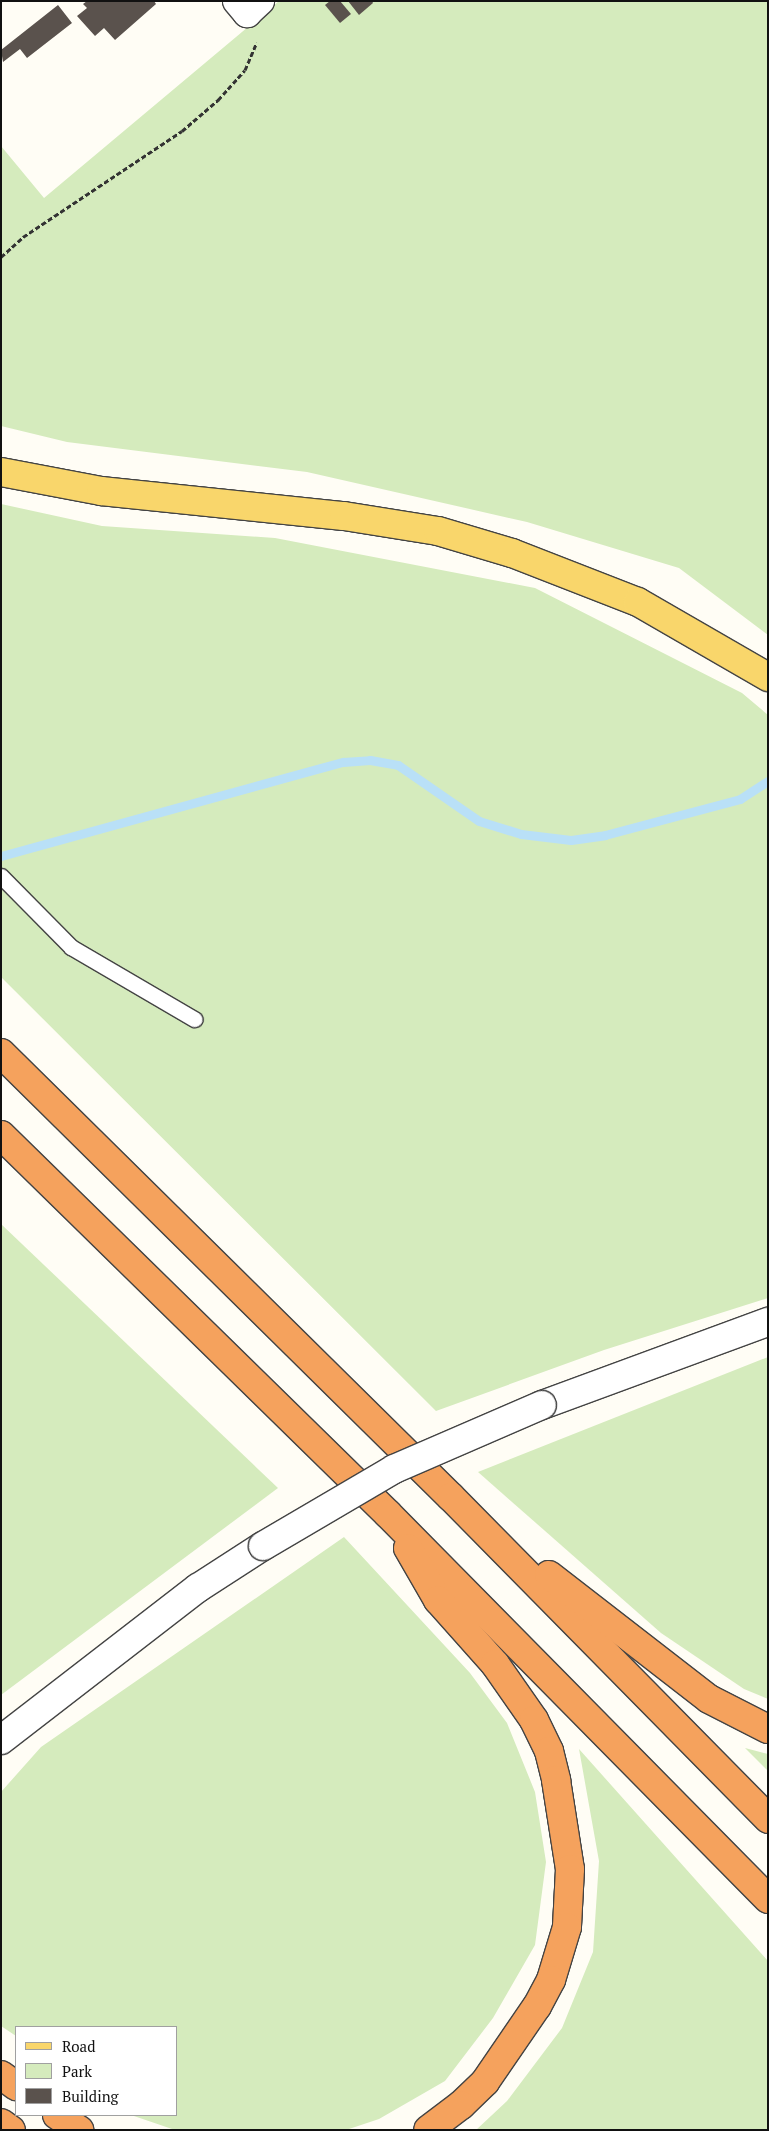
<!DOCTYPE html>
<style>
body{margin:0}
#map{position:relative;width:769px;height:2131px;overflow:hidden;background:#fffdf5;font-family:"PT Serif",serif}
div>[style]{position:absolute}
.green>*{inset:0;background:#d5ebbd}
.stream>*{height:9px;margin:-4.5px;padding:0 4.5px;transform-origin:4.5px;border-radius:4.5px;background:#b9e0f7}
.building>*{inset:0;background:#5a524d}
.path>*{height:3px;margin-top:-1.5px;transform-origin:0;background:repeating-linear-gradient(90deg,#333 0 5px,transparent 0 7.5px)}
.roads{filter:drop-shadow(1px 0 #444) drop-shadow(-1px 0 #444) drop-shadow(0 1px #444) drop-shadow(0 -1px #444)}
.service>*{height:15px;margin:-7.5px;padding:0 7.5px;transform-origin:7.5px;border-radius:7.5px;background:#fff}
.minor>*{height:28px;margin:-14px;padding:0 14px;transform-origin:14px;border-radius:14px;background:#fff}
.tertiary>*{height:28px;margin:-14px;padding:0 14px;transform-origin:14px;border-radius:14px;background:#fff}
.primary>*{height:28px;margin:-14px;padding:0 14px;transform-origin:14px;border-radius:14px;background:#f9d66b}
.motorway>*{height:28px;margin:-14px;padding:0 14px;transform-origin:14px;border-radius:14px;background:#f5a25d}
.bridges{filter:drop-shadow(1px 0 #444) drop-shadow(-1px 0 #444) drop-shadow(0 1px #444) drop-shadow(0 -1px #444)}
.tertiary-bridge>*{height:28px;margin:-14px;padding:0 14px;transform-origin:14px;border-radius:14px;background:#fff}
span{translate:-50% -50%;white-space:nowrap;text-align:center;line-height:1.15;-webkit-text-stroke:5px #fff;paint-order:stroke}
.frame{position:absolute;inset:0;border:2px solid #111;pointer-events:none}
.legend{position:absolute;left:15px;top:2026px;width:162px;height:90px;box-sizing:border-box;background:#fff;border:1px solid #a0a0a0;margin:0;padding:6px 9px;list-style:none;font-size:15px;color:#111}
.legend li{display:flex;align-items:center;gap:10px;height:25px}
.legend b{width:25px;border:1px solid #a0a0a0}
</style>
<div id="map">
<div class="green">
<div style="clip-path:polygon(279px 1px,768px 1px,768px 635px,679px 568px,527px 522px,307px 472px,67px 442px,1px 426px,1px 146px,44px 198px)"></div>
<div style="clip-path:polygon(1px 504px,102px 526px,275px 538px,535px 588px,742px 693px,768px 715px,768px 1298px,604px 1350px,436px 1411px,1px 977px)"></div>
<div style="clip-path:polygon(1px 1224px,278px 1488px,1px 1695px)"></div>
<div style="clip-path:polygon(768px 1357px,768px 1699px,744px 1689px,661px 1633px,478px 1472px)"></div>
<div style="clip-path:polygon(344px 1537px,470px 1673px,507px 1723px,535px 1792px,546px 1862px,535px 1945px,493px 2018px,445px 2081px,379px 2119px,346px 2130px,175px 2130px,131px 2115px,176px 2115px,176px 2027px,16px 2027px,16px 2036px,1px 2026px,1px 1792px,41px 1747px)"></div>
<div style="clip-path:polygon(745px 1748px,768px 1754px,768px 1771px)"></div>
<div style="clip-path:polygon(579px 1749px,768px 1961px,768px 2130px,476px 2130px,507px 2101px,562px 2028px,593px 1952px,599px 1861px)"></div>
</div>
<div class="stream">
<div style="left:1px;top:856px;width:355px;rotate:-15.4deg"></div>
<div style="left:343px;top:762px;width:27px;rotate:-4deg"></div>
<div style="left:370px;top:760px;width:28px;rotate:10deg"></div>
<div style="left:398px;top:765px;width:98px;rotate:34.7deg"></div>
<div style="left:479px;top:821px;width:44px;rotate:17.2deg"></div>
<div style="left:521px;top:834px;width:50px;rotate:6.8deg"></div>
<div style="left:571px;top:840px;width:34px;rotate:-8deg"></div>
<div style="left:605px;top:835px;width:140px;rotate:-14.9deg"></div>
<div style="left:740px;top:799px;width:33px;rotate:-33deg"></div>
</div>
<div class="building">
<div style="clip-path:polygon(87px 1px,154px 1px,156px 4px,115px 40px,104px 28px,95px 36px,77px 16px,87px 8px,83px 4px)"></div>
<div style="clip-path:polygon(330px 1px,340px 1px,351px 14px,340px 23px,325px 5px)"></div>
<div style="clip-path:polygon(348px 1px,372px 1px,373px 3px,359px 15px)"></div>
<div style="clip-path:polygon(58px 5px,72px 23px,27px 58px,20px 49px,3px 62px,1px 50px)"></div>
</div>
<div class="path">
<div style="left:1px;top:257px;width:30px;rotate:-42deg"></div>
<div style="left:23px;top:237px;width:191px;rotate:-33.7deg"></div>
<div style="left:182px;top:131px;width:48px;rotate:-40.7deg"></div>
<div style="left:218px;top:100px;width:40px;rotate:-48deg"></div>
<div style="left:245px;top:70px;width:30px;rotate:-67deg"></div>
</div>
<div class="roads">
<div class="service">
<div style="left:1px;top:876px;width:100px;rotate:45.4deg"></div>
<div style="left:71px;top:947px;width:143px;rotate:30.3deg"></div>
</div>
<div class="minor">
<div style="left:237px;top:1px;width:16px;rotate:50deg"></div>
<div style="left:247px;top:13px;width:18px;rotate:-43deg"></div>
</div>
<div class="tertiary">
<div style="left:542px;top:1405px;width:241px;rotate:-20.2deg"></div>
<div style="left:1px;top:1740px;width:249px;rotate:-37.7deg"></div>
<div style="left:198px;top:1588px;width:77px;rotate:-32.9deg"></div>
</div>
<div class="primary">
<div style="left:1px;top:472px;width:102px;rotate:10.8deg"></div>
<div style="left:101px;top:491px;width:244px;rotate:5.9deg"></div>
<div style="left:344px;top:516px;width:95px;rotate:9.1deg"></div>
<div style="left:438px;top:531px;width:77px;rotate:16.6deg"></div>
<div style="left:512px;top:553px;width:135px;rotate:21.3deg"></div>
<div style="left:638px;top:602px;width:150px;rotate:30deg"></div>
</div>
<div class="motorway">
<div style="left:1px;top:1053px;width:632px;rotate:44.62deg"></div>
<div style="left:451px;top:1497px;width:452px;rotate:45.4deg"></div>
<div style="left:1px;top:1135px;width:542px;rotate:44.4deg"></div>
<div style="left:388px;top:1514px;width:541px;rotate:45.37deg"></div>
<div style="left:408px;top:1548px;width:60px;rotate:60deg"></div>
<div style="left:438px;top:1600px;width:86px;rotate:48.3deg"></div>
<div style="left:495px;top:1664px;width:68px;rotate:55.1deg"></div>
<div style="left:534px;top:1720px;width:34px;rotate:64deg"></div>
<div style="left:549px;top:1751px;width:30px;rotate:76deg"></div>
<div style="left:556px;top:1780px;width:90px;rotate:81.1deg"></div>
<div style="left:570px;top:1869px;width:58px;rotate:93deg"></div>
<div style="left:567px;top:1927px;width:55px;rotate:106.8deg"></div>
<div style="left:551px;top:1980px;width:30px;rotate:118deg"></div>
<div style="left:537px;top:2006px;width:92px;rotate:124.4deg"></div>
<div style="left:485px;top:2082px;width:33px;rotate:136deg"></div>
<div style="left:461px;top:2105px;width:41px;rotate:142.9deg"></div>
<div style="left:549px;top:1575px;width:202px;rotate:37.8deg"></div>
<div style="left:709px;top:1699px;width:66px;rotate:27deg"></div>
<div style="left:1px;top:2075px;width:19px;rotate:36deg"></div>
<div style="left:57px;top:2115px;width:27px;rotate:34deg"></div>
<div style="left:1px;top:2123px;width:12px;rotate:35deg"></div>
</div>
</div>
<div class="bridges">
<div class="tertiary-bridge">
<div style="left:263px;top:1546px;width:152px;rotate:-30.4deg"></div>
<div style="left:394px;top:1469px;width:161px;rotate:-23.4deg"></div>
</div>
</div>
<div class="frame"></div>
<ul class="legend">
<li><b style="height:6px;background:#f9d66b"></b>Road</li>
<li><b style="height:14px;background:#d5ebbd"></b>Park</li>
<li><b style="height:14px;background:#5a524d"></b>Building</li>
</ul>
</div>
